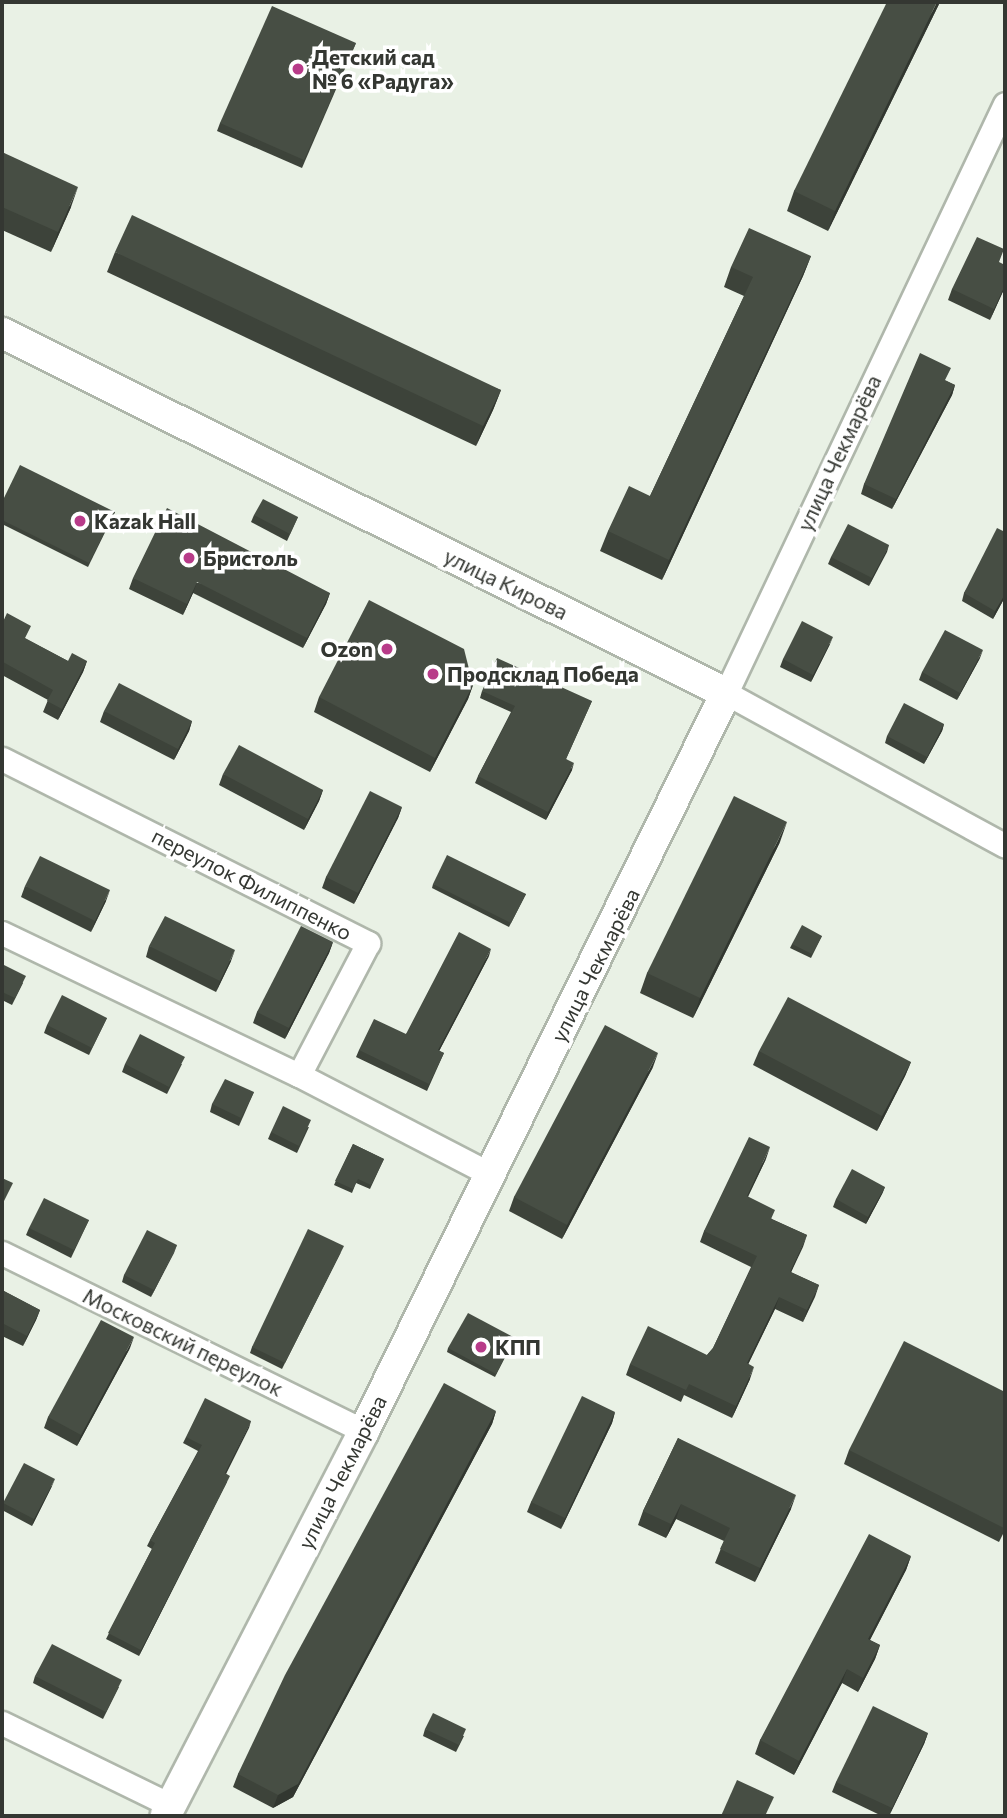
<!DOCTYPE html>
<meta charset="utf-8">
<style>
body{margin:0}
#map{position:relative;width:1007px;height:1818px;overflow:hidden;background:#e9f1e5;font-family:Commissioner,sans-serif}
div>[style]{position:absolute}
.roads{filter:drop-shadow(2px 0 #afb7ab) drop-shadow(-2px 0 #afb7ab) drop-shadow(0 2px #afb7ab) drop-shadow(0 -2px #afb7ab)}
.minor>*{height:23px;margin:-11.5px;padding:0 11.5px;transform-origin:11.5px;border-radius:11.5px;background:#fff}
.tertiary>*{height:30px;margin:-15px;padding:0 15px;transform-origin:15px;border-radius:15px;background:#fff}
.wall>*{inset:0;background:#3d433a}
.shaded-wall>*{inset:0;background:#323730}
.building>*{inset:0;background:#474e44}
.dots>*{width:19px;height:19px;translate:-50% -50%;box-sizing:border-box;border:4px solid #fff;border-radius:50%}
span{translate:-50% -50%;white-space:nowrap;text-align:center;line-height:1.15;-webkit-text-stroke:7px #fff;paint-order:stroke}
.poi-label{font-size:21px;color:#343732;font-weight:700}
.left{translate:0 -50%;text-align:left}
.right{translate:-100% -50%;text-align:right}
.street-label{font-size:21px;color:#343732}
.frame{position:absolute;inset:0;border:4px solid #343732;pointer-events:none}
</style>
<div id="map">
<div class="roads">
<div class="minor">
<div style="left:1005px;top:104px;width:652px;rotate:115.35deg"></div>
<div style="left:726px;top:693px;width:318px;rotate:28.7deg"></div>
<div style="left:2px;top:759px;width:410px;rotate:26.7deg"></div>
<div style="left:368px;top:943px;width:149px;rotate:117.6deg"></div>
<div style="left:2px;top:933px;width:329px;rotate:25.6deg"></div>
<div style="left:299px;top:1075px;width:215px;rotate:27.4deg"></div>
<div style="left:2px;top:1253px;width:403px;rotate:26.2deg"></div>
<div style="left:2px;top:1723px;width:187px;rotate:26deg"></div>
</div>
<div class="tertiary">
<div style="left:2px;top:333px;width:809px;rotate:26.44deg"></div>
<div style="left:726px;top:693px;width:822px;rotate:116.13deg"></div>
<div style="left:364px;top:1431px;width:433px;rotate:117.3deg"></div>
</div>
</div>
<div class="wall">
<div style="clip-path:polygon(940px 2px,828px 231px,787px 211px,794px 191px)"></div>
<div style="clip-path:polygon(356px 43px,302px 168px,217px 131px,220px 123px)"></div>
<div style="clip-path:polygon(2px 152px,71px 207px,51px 252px,2px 230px)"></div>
<div style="clip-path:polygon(115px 252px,501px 390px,493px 410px,476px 446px,107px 272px)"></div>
<div style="clip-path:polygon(811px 256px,803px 276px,662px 580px,600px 551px,608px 531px,650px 496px,744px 296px,724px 287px,731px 267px)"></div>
<div style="clip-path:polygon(1005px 265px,1005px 287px,990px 320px,948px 300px,952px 289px)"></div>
<div style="clip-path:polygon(946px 381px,955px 385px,952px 395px,892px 509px,861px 494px,864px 484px)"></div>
<div style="clip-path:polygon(2px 502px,115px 512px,88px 567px,2px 524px)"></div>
<div style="clip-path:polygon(254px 515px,298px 517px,287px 541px,251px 522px)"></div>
<div style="clip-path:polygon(1005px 532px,1005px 597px,993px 619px,962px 601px,964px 593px)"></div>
<div style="clip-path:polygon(889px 545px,869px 586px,828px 564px,831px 557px)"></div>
<div style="clip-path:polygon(133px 578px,330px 593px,326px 604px,303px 648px,193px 593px,183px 615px,129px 589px)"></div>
<div style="clip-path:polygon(2px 624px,26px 639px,68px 661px,87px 661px,83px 672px,58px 720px,43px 712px,48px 700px,2px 675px)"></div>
<div style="clip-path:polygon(830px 644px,811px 682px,780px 667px,783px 659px)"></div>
<div style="clip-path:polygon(980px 658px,957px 700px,919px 680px,922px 672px)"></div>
<div style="clip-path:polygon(473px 685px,468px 699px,430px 772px,314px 712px,319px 697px)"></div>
<div style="clip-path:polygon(482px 691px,592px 701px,566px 759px,572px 770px,546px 820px,475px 783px,478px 776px,511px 712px,480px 698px)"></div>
<div style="clip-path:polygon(104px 711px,192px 721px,189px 731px,174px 760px,100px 722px)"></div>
<div style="clip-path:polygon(944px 724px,942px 731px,924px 764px,885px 743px,887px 736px)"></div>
<div style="clip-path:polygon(223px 774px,323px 790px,319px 801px,304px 830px,219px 785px)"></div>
<div style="clip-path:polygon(402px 807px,398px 818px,354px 904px,322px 888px,326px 877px)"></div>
<div style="clip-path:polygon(780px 842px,693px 1018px,640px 993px,647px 973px)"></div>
<div style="clip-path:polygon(433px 884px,526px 894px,509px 927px,432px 888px)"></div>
<div style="clip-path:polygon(25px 886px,106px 901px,91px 932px,21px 897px)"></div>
<div style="clip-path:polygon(822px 936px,811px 958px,790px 948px,792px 944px)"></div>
<div style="clip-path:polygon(333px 942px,329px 953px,285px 1039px,253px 1023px,257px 1012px)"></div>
<div style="clip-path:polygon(149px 946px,231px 961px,216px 992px,146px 957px)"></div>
<div style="clip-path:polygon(489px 956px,439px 1051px,444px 1053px,427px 1091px,356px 1057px,359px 1050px,406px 1034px)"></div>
<div style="clip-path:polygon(2px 964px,23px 983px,12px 1005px,2px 1000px)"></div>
<div style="clip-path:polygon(107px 1018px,89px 1055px,44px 1033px,47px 1025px)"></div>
<div style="clip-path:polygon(759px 1051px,911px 1062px,905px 1076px,877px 1131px,753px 1065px)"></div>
<div style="clip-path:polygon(125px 1064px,182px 1064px,167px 1094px,122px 1072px)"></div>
<div style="clip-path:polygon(653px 1067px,562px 1239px,509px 1211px,514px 1197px)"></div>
<div style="clip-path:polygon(254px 1092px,239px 1126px,210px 1112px,212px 1104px)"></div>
<div style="clip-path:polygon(309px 1127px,297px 1153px,268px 1139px,271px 1132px)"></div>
<div style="clip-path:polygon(353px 1144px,384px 1159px,370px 1189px,356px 1183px,352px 1193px,334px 1185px)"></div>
<div style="clip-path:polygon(766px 1159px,748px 1197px,772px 1219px,807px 1235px,791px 1272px,819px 1285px,803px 1322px,775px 1309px,748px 1364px,750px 1379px,732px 1418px,684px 1395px,681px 1402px,626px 1375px,630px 1364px,707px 1355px,713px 1348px,751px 1267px,700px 1242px,704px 1231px)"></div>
<div style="clip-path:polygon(885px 1187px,882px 1194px,866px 1224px,833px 1207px,836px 1199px)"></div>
<div style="clip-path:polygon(89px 1220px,71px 1258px,26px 1235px,29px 1228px)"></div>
<div style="clip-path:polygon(177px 1245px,151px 1297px,122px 1282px,124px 1275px)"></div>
<div style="clip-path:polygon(341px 1252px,282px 1369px,250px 1353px,252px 1347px)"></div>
<div style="clip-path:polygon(2px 1290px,40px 1310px,36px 1320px,23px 1346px,2px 1336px)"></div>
<div style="clip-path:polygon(515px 1338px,495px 1377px,447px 1352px,448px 1348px)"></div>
<div style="clip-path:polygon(130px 1348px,77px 1446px,44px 1428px,48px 1417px)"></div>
<div style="clip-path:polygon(1005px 1392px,1005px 1530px,999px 1542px,844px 1464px,849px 1450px)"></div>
<div style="clip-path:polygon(496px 1411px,492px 1424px,293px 1797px,273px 1808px,233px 1787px,238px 1774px)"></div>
<div style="clip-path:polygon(615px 1412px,612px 1423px,561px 1529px,527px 1512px,531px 1502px)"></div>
<div style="clip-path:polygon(251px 1421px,226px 1473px,227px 1482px,139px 1656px,106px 1639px,152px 1549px,147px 1546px,150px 1540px,198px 1451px,183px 1443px,186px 1437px)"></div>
<div style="clip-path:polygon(678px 1438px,791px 1509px,755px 1582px,715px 1563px,724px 1541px,676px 1519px,666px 1538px,638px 1525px,643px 1511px)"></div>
<div style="clip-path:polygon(52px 1486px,32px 1526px,2px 1510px,3px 1503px)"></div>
<div style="clip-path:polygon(911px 1556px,906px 1570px,870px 1640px,880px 1645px,875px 1659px,858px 1692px,842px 1683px,794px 1775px,755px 1754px,760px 1740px)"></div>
<div style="clip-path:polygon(35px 1676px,119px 1687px,103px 1719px,33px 1683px)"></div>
<div style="clip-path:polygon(425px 1729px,464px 1736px,456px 1752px,423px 1736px)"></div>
<div style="clip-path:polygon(928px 1733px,924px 1744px,889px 1816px,882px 1816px,832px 1792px,836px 1782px)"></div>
</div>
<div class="shaded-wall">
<div style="clip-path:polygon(937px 2px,940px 2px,828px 231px,835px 211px)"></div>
<div style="clip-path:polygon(78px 187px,71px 207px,51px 252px,58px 232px)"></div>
<div style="clip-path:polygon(811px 256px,803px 276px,662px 580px,669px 560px)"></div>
<div style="clip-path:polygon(1005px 285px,1005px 287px,990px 320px,994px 309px)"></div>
<div style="clip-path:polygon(955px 385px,952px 395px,892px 509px,896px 499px)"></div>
<div style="clip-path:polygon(501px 390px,493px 410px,476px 446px,483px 426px)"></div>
<div style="clip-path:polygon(889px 545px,887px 552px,869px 586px,872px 578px)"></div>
<div style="clip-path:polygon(197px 582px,193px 593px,183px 615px,187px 604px)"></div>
<div style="clip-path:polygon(330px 593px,326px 604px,303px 648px,307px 638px)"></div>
<div style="clip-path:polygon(1005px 594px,1005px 597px,993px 619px,995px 611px)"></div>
<div style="clip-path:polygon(833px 637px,830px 644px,811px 682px,813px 675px)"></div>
<div style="clip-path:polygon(983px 650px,980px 658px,957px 700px,960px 693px)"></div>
<div style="clip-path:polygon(87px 661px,83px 672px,58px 720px,62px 709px)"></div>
<div style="clip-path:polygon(473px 685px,468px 699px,430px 772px,435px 758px)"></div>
<div style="clip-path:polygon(192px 721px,189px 731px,174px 760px,178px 749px)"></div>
<div style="clip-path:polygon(944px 724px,942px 731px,924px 764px,927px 757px)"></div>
<div style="clip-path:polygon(574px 763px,572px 770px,546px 820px,548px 812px)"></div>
<div style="clip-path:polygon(323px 790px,319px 801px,304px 830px,308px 819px)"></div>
<div style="clip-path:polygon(402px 807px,398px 818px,354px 904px,358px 893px)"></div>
<div style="clip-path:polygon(787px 822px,780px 842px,693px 1018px,700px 998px)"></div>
<div style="clip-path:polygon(110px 890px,106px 901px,91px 932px,95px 921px)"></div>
<div style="clip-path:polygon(333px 942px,329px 953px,285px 1039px,289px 1028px)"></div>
<div style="clip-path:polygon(491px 949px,489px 956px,436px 1057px,438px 1050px)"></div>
<div style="clip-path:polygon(235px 950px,231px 961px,216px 992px,220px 981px)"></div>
<div style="clip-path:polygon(658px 1053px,653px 1067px,562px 1239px,567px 1225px)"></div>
<div style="clip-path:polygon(911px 1062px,905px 1076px,877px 1131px,882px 1116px)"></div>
<div style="clip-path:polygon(770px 1147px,766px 1159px,742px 1208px,747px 1196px)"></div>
<div style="clip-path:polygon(885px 1187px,882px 1194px,866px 1224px,868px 1217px)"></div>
<div style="clip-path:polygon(807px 1235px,803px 1247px,786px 1283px,790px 1272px)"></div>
<div style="clip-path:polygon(177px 1245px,174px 1253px,151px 1297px,154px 1290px)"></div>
<div style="clip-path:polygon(819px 1285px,815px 1297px,803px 1322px,807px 1310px)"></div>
<div style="clip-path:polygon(779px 1297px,775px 1309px,743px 1375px,747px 1363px)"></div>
<div style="clip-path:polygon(40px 1310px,36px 1320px,23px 1346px,27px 1336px)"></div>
<div style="clip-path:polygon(134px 1337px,130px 1348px,77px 1446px,81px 1435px)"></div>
<div style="clip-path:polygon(754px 1367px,750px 1379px,732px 1418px,736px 1406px)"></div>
<div style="clip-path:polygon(496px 1411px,492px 1424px,293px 1797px,273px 1808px,278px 1795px)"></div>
<div style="clip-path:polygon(615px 1412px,612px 1423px,561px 1529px,565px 1518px)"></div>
<div style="clip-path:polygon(251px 1421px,249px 1428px,223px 1480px,225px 1473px)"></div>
<div style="clip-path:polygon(230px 1476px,227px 1482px,139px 1656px,141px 1650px)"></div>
<div style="clip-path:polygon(55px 1479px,52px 1486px,32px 1526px,34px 1519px)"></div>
<div style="clip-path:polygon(796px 1495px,791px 1509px,755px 1582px,760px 1568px)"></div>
<div style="clip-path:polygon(681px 1504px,676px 1519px,666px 1538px,671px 1524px)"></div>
<div style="clip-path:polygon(911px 1556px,906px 1570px,863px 1653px,868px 1639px)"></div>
<div style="clip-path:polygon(880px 1645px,875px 1659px,858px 1692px,863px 1678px)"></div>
<div style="clip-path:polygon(847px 1669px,842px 1683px,794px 1775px,799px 1761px)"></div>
<div style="clip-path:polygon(928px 1733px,924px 1744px,889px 1816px,892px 1808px)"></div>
</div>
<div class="building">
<div style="clip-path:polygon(887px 2px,937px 2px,835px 211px,794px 191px)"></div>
<div style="clip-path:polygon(272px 6px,356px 43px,304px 160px,220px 123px)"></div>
<div style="clip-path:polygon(2px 152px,78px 187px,58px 232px,2px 207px)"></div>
<div style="clip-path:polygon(132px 215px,501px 390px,483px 426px,115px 252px)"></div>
<div style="clip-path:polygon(749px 228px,811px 256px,669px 560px,608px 531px,629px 486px,650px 496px,753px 277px,731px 267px)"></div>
<div style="clip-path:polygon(977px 237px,1004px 249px,999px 262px,1005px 265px,1005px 285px,994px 309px,952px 289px)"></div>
<div style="clip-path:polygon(920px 353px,951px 368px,945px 380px,955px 385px,896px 499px,864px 484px)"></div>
<div style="clip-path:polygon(20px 465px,115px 512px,89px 563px,2px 520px,2px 502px)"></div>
<div style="clip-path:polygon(263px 499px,298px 517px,290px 534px,254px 515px)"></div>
<div style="clip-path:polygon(167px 508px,330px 593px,307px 638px,197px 582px,187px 604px,133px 578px)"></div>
<div style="clip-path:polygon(848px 524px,889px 545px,872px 578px,831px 557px)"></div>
<div style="clip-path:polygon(997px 528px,1005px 532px,1005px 594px,995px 611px,964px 593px)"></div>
<div style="clip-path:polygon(369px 600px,464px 649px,473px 685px,435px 758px,319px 697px)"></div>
<div style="clip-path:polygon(7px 613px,31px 626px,25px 638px,68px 661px,72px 653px,87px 661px,62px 709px,47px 701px,53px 690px,3px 662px,2px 664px,2px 624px)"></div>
<div style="clip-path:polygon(802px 621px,833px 637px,813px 675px,783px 659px)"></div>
<div style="clip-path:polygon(945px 630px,983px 650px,960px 693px,922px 672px)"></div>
<div style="clip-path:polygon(497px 658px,592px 701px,566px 759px,574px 763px,548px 812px,478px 776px,515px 706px,482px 691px)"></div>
<div style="clip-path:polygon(119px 683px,192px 721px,178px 749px,104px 711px)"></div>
<div style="clip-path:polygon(904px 703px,944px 724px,927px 757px,887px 736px)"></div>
<div style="clip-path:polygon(239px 745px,323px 790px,308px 819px,223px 774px)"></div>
<div style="clip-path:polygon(370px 791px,402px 807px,358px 893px,326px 877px)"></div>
<div style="clip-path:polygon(734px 796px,787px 822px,700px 998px,647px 973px)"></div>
<div style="clip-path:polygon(447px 855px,526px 894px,511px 923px,433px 884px)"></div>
<div style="clip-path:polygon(40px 856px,110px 890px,95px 921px,25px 886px)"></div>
<div style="clip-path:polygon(165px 916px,235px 950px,220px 981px,149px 946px)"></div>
<div style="clip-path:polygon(802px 925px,822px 936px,812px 954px,792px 944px)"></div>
<div style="clip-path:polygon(301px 926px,333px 942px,289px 1028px,257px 1012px)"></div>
<div style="clip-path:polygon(459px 932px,491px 949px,438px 1050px,444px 1053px,429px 1084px,359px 1050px,374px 1019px,406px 1034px)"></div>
<div style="clip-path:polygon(2px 964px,26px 976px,15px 998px,2px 992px)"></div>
<div style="clip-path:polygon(62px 995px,107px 1018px,92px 1048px,47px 1025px)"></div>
<div style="clip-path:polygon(788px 997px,911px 1062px,882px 1116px,759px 1051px)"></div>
<div style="clip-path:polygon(605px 1025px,658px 1053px,567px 1225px,514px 1197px)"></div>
<div style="clip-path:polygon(140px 1034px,185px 1057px,169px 1087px,125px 1064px)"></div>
<div style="clip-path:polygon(225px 1079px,254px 1092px,241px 1118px,212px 1104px)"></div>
<div style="clip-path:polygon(283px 1106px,311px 1120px,299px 1146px,271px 1132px)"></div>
<div style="clip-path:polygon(749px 1137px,770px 1147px,747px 1196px,775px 1210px,771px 1219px,807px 1235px,790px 1272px,819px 1285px,807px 1310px,779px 1297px,747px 1363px,754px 1367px,736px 1406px,689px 1384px,686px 1390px,630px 1364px,648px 1326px,707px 1355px,713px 1348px,757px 1256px,704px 1231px)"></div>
<div style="clip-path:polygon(353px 1144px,384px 1159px,371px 1185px,358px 1179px,353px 1189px,335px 1181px)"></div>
<div style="clip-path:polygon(852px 1169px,885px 1187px,868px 1217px,836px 1199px)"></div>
<div style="clip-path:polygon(2px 1178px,13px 1183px,2px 1205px)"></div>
<div style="clip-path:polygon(44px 1198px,89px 1220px,74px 1250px,29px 1228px)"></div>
<div style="clip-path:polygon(308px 1229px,344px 1246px,285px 1363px,252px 1347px)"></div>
<div style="clip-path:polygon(147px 1230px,177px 1245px,154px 1290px,124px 1275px)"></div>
<div style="clip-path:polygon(2px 1290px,40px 1310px,27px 1336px,2px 1323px)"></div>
<div style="clip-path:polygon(468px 1313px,515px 1338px,496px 1374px,448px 1348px)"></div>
<div style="clip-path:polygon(101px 1320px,134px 1337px,81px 1435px,48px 1417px)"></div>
<div style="clip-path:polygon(904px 1341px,1005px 1392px,1005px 1526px,1004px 1528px,849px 1450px)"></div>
<div style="clip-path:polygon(444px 1383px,496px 1411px,298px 1784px,278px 1795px,238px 1774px,285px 1675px)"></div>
<div style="clip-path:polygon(582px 1396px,615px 1412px,565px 1518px,531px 1502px)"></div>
<div style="clip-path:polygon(205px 1398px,251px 1421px,225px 1473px,230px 1476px,141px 1650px,108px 1633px,155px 1543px,150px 1540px,202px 1445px,186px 1437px)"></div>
<div style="clip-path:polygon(678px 1438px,796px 1495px,760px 1568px,720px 1549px,730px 1528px,681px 1504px,671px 1524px,643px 1511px)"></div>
<div style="clip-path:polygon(24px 1463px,55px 1479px,34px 1519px,3px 1503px)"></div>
<div style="clip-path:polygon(869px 1534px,911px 1556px,868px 1639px,880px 1645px,863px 1678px,847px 1669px,799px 1761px,760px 1740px)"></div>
<div style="clip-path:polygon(52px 1644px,122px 1680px,106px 1712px,35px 1676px)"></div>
<div style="clip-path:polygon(873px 1706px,928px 1733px,892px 1808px,836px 1782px)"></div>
<div style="clip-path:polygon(433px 1713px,466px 1729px,459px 1745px,425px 1729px)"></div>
<div style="clip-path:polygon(737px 1780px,774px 1797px,765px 1816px,721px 1816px)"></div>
</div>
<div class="dots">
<div style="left:298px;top:69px;background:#b83b89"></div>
<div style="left:80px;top:521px;background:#b83b89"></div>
<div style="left:189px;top:558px;background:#b83b89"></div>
<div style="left:387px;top:649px;background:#b83b89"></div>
<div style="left:433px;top:674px;background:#b83b89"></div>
<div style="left:481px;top:1347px;background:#b83b89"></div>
</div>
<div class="poi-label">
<span class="left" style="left:312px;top:69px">Детский сад<br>№ 6 «Радуга»</span>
<span class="left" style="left:94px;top:521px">Kazak Hall</span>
<span class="left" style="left:203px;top:558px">Бристоль</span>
<span class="right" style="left:373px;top:649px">Ozon</span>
<span class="left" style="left:447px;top:674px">Продсклад Победа</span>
<span class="left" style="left:495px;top:1347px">КПП</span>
</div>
<div class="street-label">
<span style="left:839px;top:453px;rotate:-65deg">улица Чекмарёва</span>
<span style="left:506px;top:584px;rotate:26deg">улица Кирова</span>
<span style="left:252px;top:884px;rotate:27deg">переулок Филиппенко</span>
<span style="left:595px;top:965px;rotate:-63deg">улица Чекмарёва</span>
<span style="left:183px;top:1342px;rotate:26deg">Московский переулок</span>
<span style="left:342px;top:1472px;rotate:-63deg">улица Чекмарёва</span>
</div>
<div class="frame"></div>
</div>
